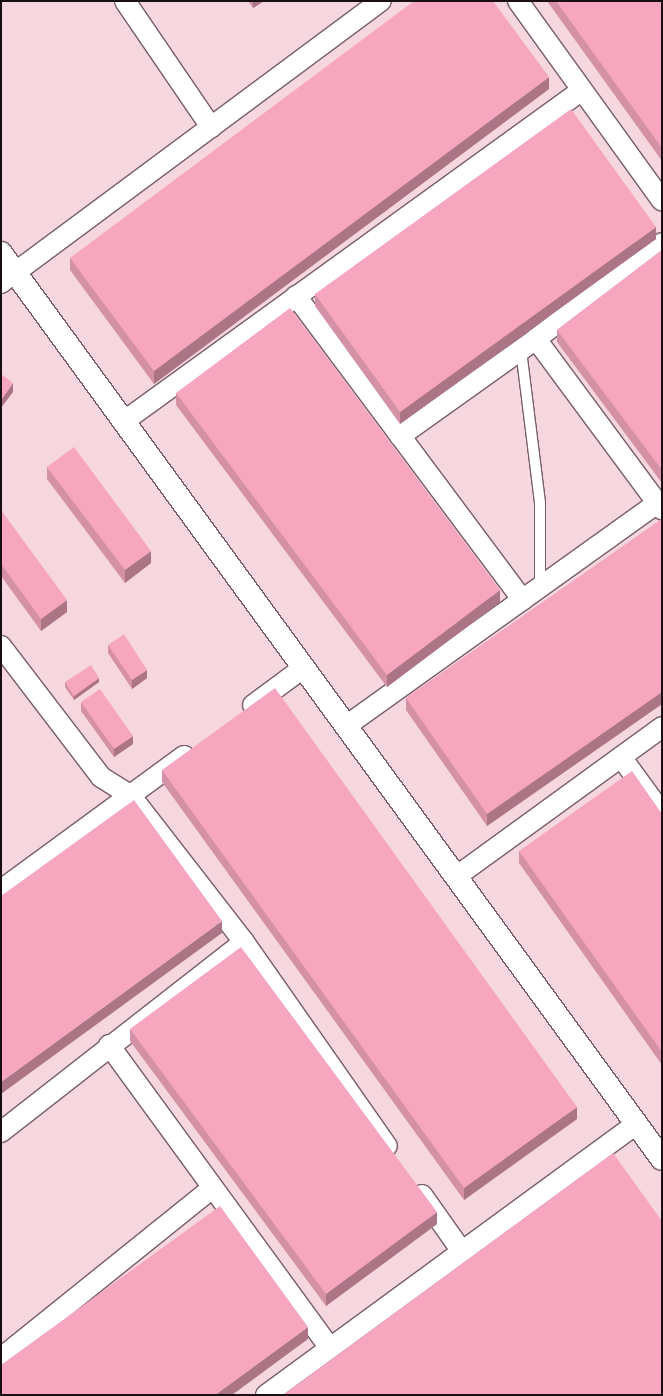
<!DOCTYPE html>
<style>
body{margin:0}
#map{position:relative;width:663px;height:1396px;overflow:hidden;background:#f7d7df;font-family:"PT Sans Narrow",sans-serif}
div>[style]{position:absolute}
.roads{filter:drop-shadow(1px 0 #795e66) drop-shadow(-1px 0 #795e66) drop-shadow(0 1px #795e66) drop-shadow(0 -1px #795e66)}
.service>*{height:10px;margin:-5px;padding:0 5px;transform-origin:5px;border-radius:5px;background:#fff}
.minor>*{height:20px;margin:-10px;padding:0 10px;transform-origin:10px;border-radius:10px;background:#fff}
.tertiary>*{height:22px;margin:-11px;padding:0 11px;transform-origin:11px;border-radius:11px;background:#fff}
.wall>*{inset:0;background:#d490a4}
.shaded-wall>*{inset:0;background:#ac7586}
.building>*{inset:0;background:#f6a7bf}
span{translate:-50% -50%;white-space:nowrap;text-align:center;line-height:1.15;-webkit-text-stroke:3.5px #fff;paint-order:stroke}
.frame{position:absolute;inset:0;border:2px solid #190f12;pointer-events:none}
</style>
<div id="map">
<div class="roads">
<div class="service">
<div style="left:521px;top:350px;width:154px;rotate:82.9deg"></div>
<div style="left:540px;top:503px;width:85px;rotate:90deg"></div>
</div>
<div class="minor">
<div style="left:125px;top:1px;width:153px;rotate:55.7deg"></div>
<div style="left:518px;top:1px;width:246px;rotate:54.2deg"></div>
<div style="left:1px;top:283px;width:473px;rotate:-36.6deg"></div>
<div style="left:296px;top:296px;width:379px;rotate:53.3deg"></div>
<div style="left:536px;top:339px;width:212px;rotate:53.5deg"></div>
<div style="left:123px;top:422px;width:566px;rotate:-35.88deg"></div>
<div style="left:400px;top:436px;width:167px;rotate:-35.5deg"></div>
<div style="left:536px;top:339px;width:158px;rotate:-37.3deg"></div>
<div style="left:1px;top:646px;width:165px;rotate:52.6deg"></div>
<div style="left:101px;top:777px;width:34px;rotate:32deg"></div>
<div style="left:130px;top:795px;width:186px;rotate:52.2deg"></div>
<div style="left:244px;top:942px;width:249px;rotate:55deg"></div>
<div style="left:253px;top:705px;width:62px;rotate:-36.5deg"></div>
<div style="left:346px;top:726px;width:384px;rotate:-35.6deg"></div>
<div style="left:621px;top:757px;width:69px;rotate:53.8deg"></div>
<div style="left:457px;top:876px;width:253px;rotate:-36deg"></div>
<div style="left:1px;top:890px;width:227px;rotate:-36.2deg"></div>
<div style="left:109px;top:1045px;width:375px;rotate:53.9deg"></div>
<div style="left:1px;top:1132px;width:308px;rotate:-38deg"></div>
<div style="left:422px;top:1195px;width:67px;rotate:54.7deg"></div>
<div style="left:1px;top:1358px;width:270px;rotate:-38.8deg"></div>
<div style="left:266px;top:1395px;width:459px;rotate:-36.2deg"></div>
</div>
<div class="tertiary">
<div style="left:1px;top:253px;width:1121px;rotate:53.89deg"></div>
</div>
</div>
<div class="wall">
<div style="clip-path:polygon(248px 1px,264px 1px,253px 8px)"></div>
<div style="clip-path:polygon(547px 1px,662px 1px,662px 161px)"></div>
<div style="clip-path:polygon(549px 89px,154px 384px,70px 270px,70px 258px)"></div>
<div style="clip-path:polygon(656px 239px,400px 424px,315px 306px,315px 294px)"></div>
<div style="clip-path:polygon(662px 250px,662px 483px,557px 342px,557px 330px)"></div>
<div style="clip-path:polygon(176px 393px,500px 602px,387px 687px,176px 405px)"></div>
<div style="clip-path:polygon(47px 467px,151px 563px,125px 583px,47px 479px)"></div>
<div style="clip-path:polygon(1px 510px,67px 612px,41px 631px,1px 576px)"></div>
<div style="clip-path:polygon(662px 519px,662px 704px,487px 826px,406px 710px,406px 698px)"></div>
<div style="clip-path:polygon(108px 645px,147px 678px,132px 689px,108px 653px)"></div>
<div style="clip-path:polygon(65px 682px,99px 682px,74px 700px,65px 687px)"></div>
<div style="clip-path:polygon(81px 702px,133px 744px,114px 757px,81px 711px)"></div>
<div style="clip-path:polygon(162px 770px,577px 1119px,464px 1200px,162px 782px)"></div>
<div style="clip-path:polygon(662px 814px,662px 1065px,519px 863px,519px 851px)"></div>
<div style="clip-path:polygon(130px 1029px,437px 1224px,326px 1306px,130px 1041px)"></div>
</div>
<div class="shaded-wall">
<div style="clip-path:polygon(253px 1px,264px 1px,253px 8px)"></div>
<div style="clip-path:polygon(549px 77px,549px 89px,154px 384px,154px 371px)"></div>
<div style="clip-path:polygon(656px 227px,656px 239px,400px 424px,400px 412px)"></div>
<div style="clip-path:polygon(13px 383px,13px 392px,1px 408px,1px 400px)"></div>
<div style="clip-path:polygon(151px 551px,151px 563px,125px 583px,125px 570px)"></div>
<div style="clip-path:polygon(500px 590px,500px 602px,387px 687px,387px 675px)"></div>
<div style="clip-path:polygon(67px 600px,67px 612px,41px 631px,41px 619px)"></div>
<div style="clip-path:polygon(147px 670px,147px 678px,132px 689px,132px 680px)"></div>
<div style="clip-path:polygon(99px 678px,99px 682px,74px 700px,74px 696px)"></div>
<div style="clip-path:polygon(662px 692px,662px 704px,487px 826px,487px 814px)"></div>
<div style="clip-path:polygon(133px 736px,133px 744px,114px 757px,114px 749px)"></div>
<div style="clip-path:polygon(222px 921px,222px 933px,1px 1094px,1px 1082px)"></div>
<div style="clip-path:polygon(577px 1107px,577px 1119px,464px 1200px,464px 1188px)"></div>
<div style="clip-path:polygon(437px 1212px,437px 1224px,326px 1306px,326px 1294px)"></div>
<div style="clip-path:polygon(308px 1327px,308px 1339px,232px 1395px,215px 1395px)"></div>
</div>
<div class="building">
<div style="clip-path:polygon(414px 1px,493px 1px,549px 77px,154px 371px,70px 258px)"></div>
<div style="clip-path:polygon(556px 1px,662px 1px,662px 148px)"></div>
<div style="clip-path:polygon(571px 109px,656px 227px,400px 412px,315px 294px)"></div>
<div style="clip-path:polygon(662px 250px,662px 470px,557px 330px)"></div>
<div style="clip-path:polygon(290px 308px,500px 590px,387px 675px,176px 393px)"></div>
<div style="clip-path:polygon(1px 374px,13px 383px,1px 400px)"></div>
<div style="clip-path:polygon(74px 447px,151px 551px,125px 570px,47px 467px)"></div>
<div style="clip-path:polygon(1px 510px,67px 600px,41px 619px,1px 564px)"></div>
<div style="clip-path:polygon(662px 519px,662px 692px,487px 814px,406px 698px)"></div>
<div style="clip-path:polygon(124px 634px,147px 670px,132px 680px,108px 645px)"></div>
<div style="clip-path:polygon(91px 665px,99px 678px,74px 696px,65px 682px)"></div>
<div style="clip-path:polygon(275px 688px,577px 1107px,464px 1188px,162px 770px)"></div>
<div style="clip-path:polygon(100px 689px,133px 736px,114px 749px,81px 702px)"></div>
<div style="clip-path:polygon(632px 771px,662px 814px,662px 1052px,519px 851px)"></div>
<div style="clip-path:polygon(134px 800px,222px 921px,1px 1082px,1px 896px)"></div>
<div style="clip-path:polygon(241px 947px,437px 1212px,326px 1294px,130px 1029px)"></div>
<div style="clip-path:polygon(613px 1153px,662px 1221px,662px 1395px,283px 1395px)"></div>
<div style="clip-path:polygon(220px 1206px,308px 1327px,215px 1395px,1px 1395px,1px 1365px)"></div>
</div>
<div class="frame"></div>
</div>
